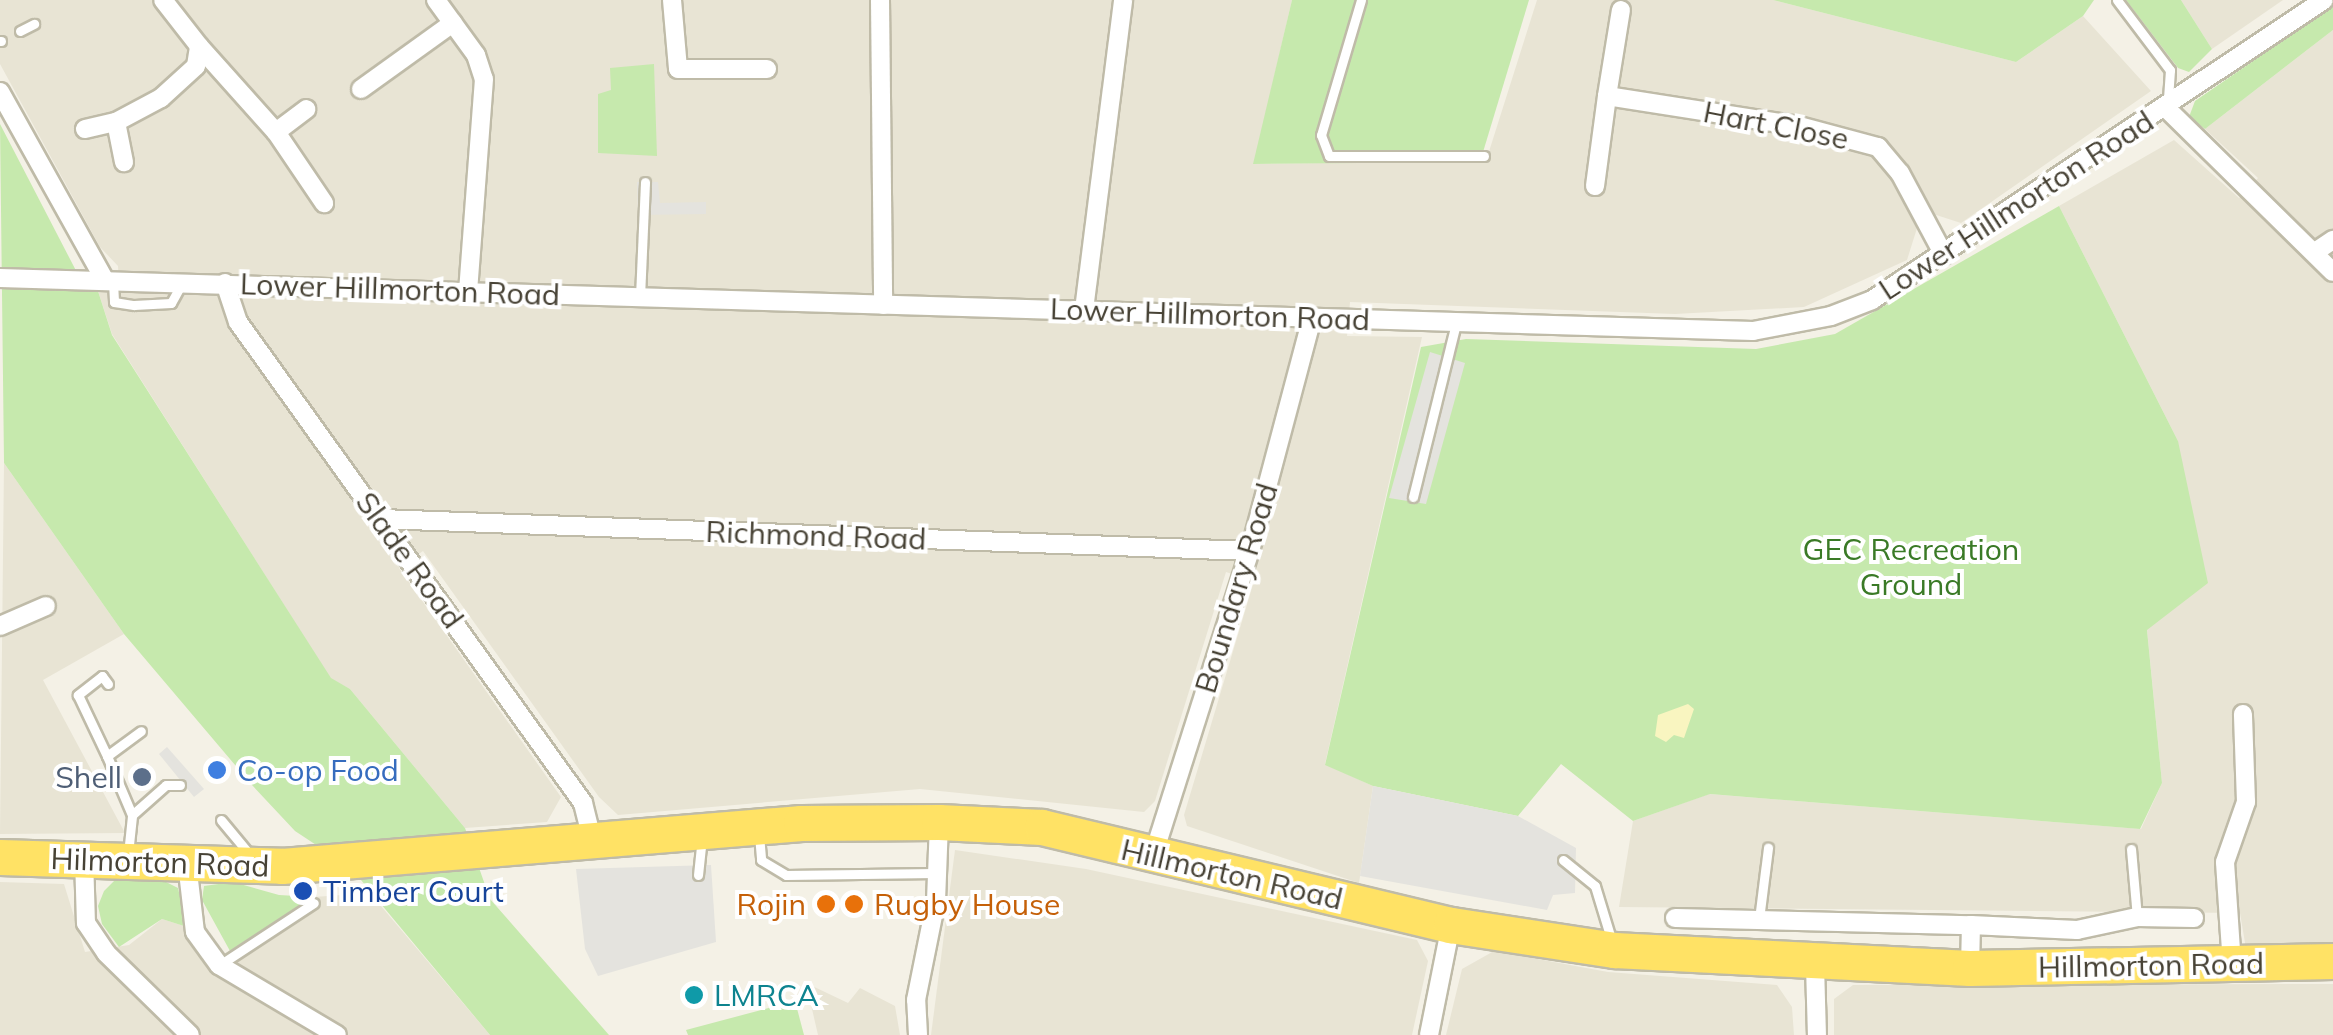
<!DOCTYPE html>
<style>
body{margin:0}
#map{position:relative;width:2333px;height:1035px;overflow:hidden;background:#f4f1e6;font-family:Mulish,sans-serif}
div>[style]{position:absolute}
.residential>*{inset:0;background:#e8e4d4}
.green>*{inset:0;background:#c6e9ad}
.sand>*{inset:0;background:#f9f5c0}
.parking>*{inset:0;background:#e4e3de}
.roads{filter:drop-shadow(2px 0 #bfbba8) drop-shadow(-2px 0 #bfbba8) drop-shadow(0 2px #bfbba8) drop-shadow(0 -2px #bfbba8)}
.lane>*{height:9px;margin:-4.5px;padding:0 4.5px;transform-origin:4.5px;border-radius:4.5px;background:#fff}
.street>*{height:18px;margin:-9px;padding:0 9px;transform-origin:9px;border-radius:9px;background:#fff}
.highway>*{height:35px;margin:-17.5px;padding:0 17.5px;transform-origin:17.5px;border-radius:17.5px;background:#ffe265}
.dots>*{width:28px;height:28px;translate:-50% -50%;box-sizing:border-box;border:5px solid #fff;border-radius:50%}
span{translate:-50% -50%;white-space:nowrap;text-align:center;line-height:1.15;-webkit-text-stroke:8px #fff;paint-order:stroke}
.street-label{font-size:30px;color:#474235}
.park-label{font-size:30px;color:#3a7a26}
.shop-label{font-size:30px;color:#366cbe}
.left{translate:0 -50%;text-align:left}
.service-label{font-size:30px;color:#4e5e75}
.right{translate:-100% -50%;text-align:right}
.transit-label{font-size:30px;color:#164399}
.food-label{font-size:30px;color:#c56008}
.culture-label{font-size:30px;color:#0d838f}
</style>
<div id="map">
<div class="residential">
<div style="clip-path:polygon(0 0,1292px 0,1254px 164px,1486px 161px,1537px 0,1773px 0,2016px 62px,2083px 16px,2151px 91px,1961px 223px,1930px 213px,1919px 195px,1906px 204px,1918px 225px,1907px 260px,1804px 307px,1675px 314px,1350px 302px,1347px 336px,1422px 337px,1325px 764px,1373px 786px,1359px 883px,1187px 826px,1184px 815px,1254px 581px,1226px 572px,1155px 801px,1144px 812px,920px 789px,618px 815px,599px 797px,423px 551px,399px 568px,561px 797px,547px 822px,465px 828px,350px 689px,331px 679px,112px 334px,97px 288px,119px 286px,118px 266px,100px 247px,0 64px)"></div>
<div style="clip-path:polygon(2181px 0,2283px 0,2212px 49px)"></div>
<div style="clip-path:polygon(2333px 30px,2333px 946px,2246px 949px,2240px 913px,1619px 907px,1633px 821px,1709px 794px,2141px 829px,2162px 783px,2147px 629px,2178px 441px,2059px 206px,2174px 140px,2239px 198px,2258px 178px,2205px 129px)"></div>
<div style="clip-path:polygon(4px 463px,124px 634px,43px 680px,125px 833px,0 834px)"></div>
<div style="clip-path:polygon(955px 850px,1086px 869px,1417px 940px,1428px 961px,1412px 1035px,931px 1035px)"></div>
<div style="clip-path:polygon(0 882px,64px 884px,85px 952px,129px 945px,162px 919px,187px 927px,209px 964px,314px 897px,370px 893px,490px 1035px,0 1035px)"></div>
<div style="clip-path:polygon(1494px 951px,1608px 972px,1777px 985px,1792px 1007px,1794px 1035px,1446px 1035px,1462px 969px)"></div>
<div style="clip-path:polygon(806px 983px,848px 1003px,860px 988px,895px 1006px,900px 1035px,818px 1035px)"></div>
<div style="clip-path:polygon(2333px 984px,2333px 1035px,1834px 1035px,1834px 999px,1853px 985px)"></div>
</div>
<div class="green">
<div style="clip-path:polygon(1292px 0,1529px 0,1480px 162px,1253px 164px)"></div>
<div style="clip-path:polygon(1773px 0,2094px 0,2083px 16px,2016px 62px)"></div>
<div style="clip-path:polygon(2126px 0,2181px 0,2212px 49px,2189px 72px,2178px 68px)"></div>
<div style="clip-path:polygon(2333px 6px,2333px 30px,2205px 129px,2189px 117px,2195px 101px)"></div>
<div style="clip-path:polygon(654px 64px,657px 156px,598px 153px,598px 94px,611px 90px,610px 68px)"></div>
<div style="clip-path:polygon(0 124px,85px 288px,97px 288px,112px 335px,331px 678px,350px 689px,465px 828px,490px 899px,609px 1035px,490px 1035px,351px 868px,295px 831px,252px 785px,124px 634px,4px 463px)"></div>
<div style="clip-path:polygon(2059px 206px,2178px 441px,2208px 583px,2147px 630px,2162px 783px,2140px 829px,1710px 794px,1633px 821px,1561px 764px,1518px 816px,1373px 786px,1325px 765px,1421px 347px,1466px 339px,1756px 349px,1835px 334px)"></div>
<div style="clip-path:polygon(158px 878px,178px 888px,187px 927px,162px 919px,119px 947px,102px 924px,98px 906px,104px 891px,115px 880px)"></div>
<div style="clip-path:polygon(233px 882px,279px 895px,314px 897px,230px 951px,202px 900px,204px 886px)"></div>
<div style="clip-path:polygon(795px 1001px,804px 1035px,688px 1035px,686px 1030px)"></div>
</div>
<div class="sand">
<div style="clip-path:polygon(1688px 704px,1694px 709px,1684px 738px,1674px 735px,1666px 742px,1655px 736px,1658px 715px)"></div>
</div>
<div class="parking">
<div style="clip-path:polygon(637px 182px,658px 182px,660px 203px,706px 202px,706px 214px,638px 215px)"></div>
<div style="clip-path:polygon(1430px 352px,1465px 363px,1426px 504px,1389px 498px)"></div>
<div style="clip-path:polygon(167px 747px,204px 789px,194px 797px,159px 754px)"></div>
<div style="clip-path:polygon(1373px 786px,1518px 816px,1576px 848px,1575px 893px,1553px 895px,1547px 910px,1360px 876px)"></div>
<div style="clip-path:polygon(711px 865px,716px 942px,598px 976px,585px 949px,576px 869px)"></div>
</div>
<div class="roads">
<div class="lane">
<div style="left:1361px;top:0;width:141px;rotate:106.5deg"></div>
<div style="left:1321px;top:135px;width:22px;rotate:69deg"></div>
<div style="left:1329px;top:156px;width:155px"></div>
<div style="left:2117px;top:0;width:88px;rotate:52.9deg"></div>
<div style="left:2170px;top:70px;width:30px;rotate:94deg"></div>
<div style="left:20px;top:31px;width:16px;rotate:-27deg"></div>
<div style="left:0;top:41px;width:1px"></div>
<div style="left:113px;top:282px;width:20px;rotate:87deg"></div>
<div style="left:114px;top:302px;width:20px;rotate:9deg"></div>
<div style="left:134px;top:305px;width:37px;rotate:-3deg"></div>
<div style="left:171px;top:303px;width:23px;rotate:-61deg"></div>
<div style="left:640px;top:297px;width:115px;rotate:-87.5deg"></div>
<div style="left:1413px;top:497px;width:179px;rotate:-76.1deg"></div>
<div style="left:108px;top:684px;width:10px;rotate:-127deg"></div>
<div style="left:102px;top:676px;width:31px;rotate:142deg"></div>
<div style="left:78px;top:695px;width:68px;rotate:64.6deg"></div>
<div style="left:107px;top:756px;width:42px;rotate:-36.3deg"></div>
<div style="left:107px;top:756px;width:64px;rotate:67deg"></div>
<div style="left:221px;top:820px;width:47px;rotate:50.2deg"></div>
<div style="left:759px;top:835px;width:25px;rotate:85deg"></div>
<div style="left:761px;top:860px;width:29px;rotate:31deg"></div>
<div style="left:786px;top:875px;width:150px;rotate:-0.8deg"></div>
<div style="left:2131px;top:849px;width:68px;rotate:85deg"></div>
<div style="left:128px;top:854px;width:39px;rotate:-84deg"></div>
<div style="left:132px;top:815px;width:45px;rotate:-41.4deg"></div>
<div style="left:166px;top:785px;width:14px"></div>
<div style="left:1563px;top:860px;width:41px;rotate:39.1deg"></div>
<div style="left:1595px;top:886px;width:59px;rotate:73.1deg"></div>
<div style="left:698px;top:875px;width:37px;rotate:-84deg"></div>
<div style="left:1759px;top:919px;width:72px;rotate:-82.8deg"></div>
<div style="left:221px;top:964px;width:111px;rotate:-33.3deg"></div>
</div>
<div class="street">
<div style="left:436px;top:0;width:68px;rotate:54deg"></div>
<div style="left:476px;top:55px;width:25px;rotate:72deg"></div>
<div style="left:484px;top:79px;width:214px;rotate:94.3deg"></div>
<div style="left:672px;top:0;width:69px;rotate:85deg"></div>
<div style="left:678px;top:69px;width:89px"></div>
<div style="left:880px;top:0;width:305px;rotate:89.4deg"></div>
<div style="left:199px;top:46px;width:115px;rotate:48.2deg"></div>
<div style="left:276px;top:132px;width:86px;rotate:55.9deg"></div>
<div style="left:361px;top:89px;width:113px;rotate:-35.7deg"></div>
<div style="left:0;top:92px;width:214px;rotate:60.9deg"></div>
<div style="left:1607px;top:96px;width:87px;rotate:-80.8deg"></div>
<div style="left:2165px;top:107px;width:235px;rotate:44.5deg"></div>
<div style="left:116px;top:122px;width:41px;rotate:78.7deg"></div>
<div style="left:85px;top:129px;width:32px;rotate:-13deg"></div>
<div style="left:116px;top:122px;width:51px;rotate:-28.1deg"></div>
<div style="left:161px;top:98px;width:47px;rotate:-42.4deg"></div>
<div style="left:196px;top:66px;width:20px;rotate:-81deg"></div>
<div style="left:199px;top:46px;width:58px;rotate:-128deg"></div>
<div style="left:276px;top:132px;width:38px;rotate:-37deg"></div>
<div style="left:1595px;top:186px;width:91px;rotate:-82.4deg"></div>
<div style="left:1607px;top:96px;width:194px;rotate:8.9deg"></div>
<div style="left:1799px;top:126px;width:82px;rotate:14.9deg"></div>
<div style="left:1878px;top:147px;width:34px;rotate:50deg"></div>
<div style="left:1900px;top:173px;width:93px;rotate:61.8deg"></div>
<div style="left:2315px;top:252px;width:22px;rotate:-34deg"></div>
<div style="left:0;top:278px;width:1754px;rotate:1.73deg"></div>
<div style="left:1753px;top:331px;width:79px;rotate:-10.9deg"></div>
<div style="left:1831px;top:316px;width:44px;rotate:-21.3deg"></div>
<div style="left:1872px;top:300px;width:542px;rotate:-33.57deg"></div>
<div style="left:225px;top:283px;width:41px;rotate:71.6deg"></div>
<div style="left:238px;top:322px;width:592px;rotate:54.35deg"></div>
<div style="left:583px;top:803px;width:37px;rotate:76deg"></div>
<div style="left:1084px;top:310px;width:312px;rotate:-82.8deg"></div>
<div style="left:381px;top:519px;width:870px;rotate:2.11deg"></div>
<div style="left:0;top:626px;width:50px;rotate:-23.5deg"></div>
<div style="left:1153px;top:856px;width:320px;rotate:-72.4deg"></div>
<div style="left:1250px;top:551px;width:241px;rotate:-75.1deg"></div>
<div style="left:84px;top:857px;width:66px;rotate:88.3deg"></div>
<div style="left:86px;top:923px;width:36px;rotate:56deg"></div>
<div style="left:106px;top:953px;width:117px;rotate:44.3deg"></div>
<div style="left:187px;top:863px;width:69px;rotate:83.4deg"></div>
<div style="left:195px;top:932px;width:41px;rotate:54deg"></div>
<div style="left:219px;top:965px;width:137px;rotate:30.7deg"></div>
<div style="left:1675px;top:918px;width:296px;rotate:1.4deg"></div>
<div style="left:1815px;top:965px;width:70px;rotate:88.4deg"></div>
<div style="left:2232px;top:965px;width:103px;rotate:-93.9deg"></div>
<div style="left:2225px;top:862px;width:64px;rotate:-70.7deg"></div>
<div style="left:2246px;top:802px;width:88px;rotate:-92deg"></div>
<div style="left:1970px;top:968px;width:43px;rotate:-88.7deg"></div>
<div style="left:1971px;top:925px;width:106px;rotate:2.7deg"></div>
<div style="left:2077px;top:930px;width:61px;rotate:-12.2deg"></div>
<div style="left:2137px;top:917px;width:57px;rotate:1deg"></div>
<div style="left:918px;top:1035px;width:35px;rotate:-93deg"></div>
<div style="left:916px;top:1000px;width:101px;rotate:-78.6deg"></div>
<div style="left:936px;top:901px;width:79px;rotate:-87.8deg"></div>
<div style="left:1429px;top:1035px;width:112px;rotate:-78.7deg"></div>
</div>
<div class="highway">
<div style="left:0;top:857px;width:282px;rotate:1.8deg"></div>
<div style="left:282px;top:866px;width:521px;rotate:-4.74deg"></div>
<div style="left:801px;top:823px;width:138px;rotate:-0.4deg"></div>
<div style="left:939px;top:822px;width:103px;rotate:2.8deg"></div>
<div style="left:1042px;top:827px;width:421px;rotate:13.5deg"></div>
<div style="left:1451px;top:925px;width:165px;rotate:8.7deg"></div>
<div style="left:1614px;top:950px;width:356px;rotate:2.9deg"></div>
<div style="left:1970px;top:968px;width:363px;rotate:-1.1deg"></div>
</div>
</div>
<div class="dots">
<div style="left:217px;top:770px;background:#3f7fe0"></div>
<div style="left:142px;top:777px;background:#5c6f8a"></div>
<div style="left:303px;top:891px;background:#1a4fb4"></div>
<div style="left:826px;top:904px;background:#e8710a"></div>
<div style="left:854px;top:904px;background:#e8710a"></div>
<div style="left:694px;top:995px;background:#0f9aa8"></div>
</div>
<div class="street-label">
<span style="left:1776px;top:125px;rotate:11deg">Hart Close</span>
<span style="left:2016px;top:205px;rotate:-33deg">Lower Hillmorton Road</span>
<span style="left:400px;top:289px;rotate:2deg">Lower Hillmorton Road</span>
<span style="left:1210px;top:314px;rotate:2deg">Lower Hillmorton Road</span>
<span style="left:816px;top:535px;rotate:2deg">Richmond Road</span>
<span style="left:410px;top:560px;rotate:54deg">Slade Road</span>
<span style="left:1236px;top:588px;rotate:-73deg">Boundary Road</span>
<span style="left:160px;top:862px;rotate:2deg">Hilmorton Road</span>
<span style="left:1232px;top:874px;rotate:13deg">Hillmorton Road</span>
<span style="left:2151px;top:965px;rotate:-1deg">Hillmorton Road</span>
</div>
<div class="park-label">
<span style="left:1911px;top:566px">GEC Recreation<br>Ground</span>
</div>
<div class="shop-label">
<span class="left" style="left:237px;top:770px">Co-op Food</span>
</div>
<div class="service-label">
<span class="right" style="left:122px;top:777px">Shell</span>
</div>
<div class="transit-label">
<span class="left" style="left:323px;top:891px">Timber Court</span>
</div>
<div class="food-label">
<span class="right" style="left:806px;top:904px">Rojin</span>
<span class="left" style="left:874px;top:904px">Rugby House</span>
</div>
<div class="culture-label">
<span class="left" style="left:714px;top:995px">LMRCA</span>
</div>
</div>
